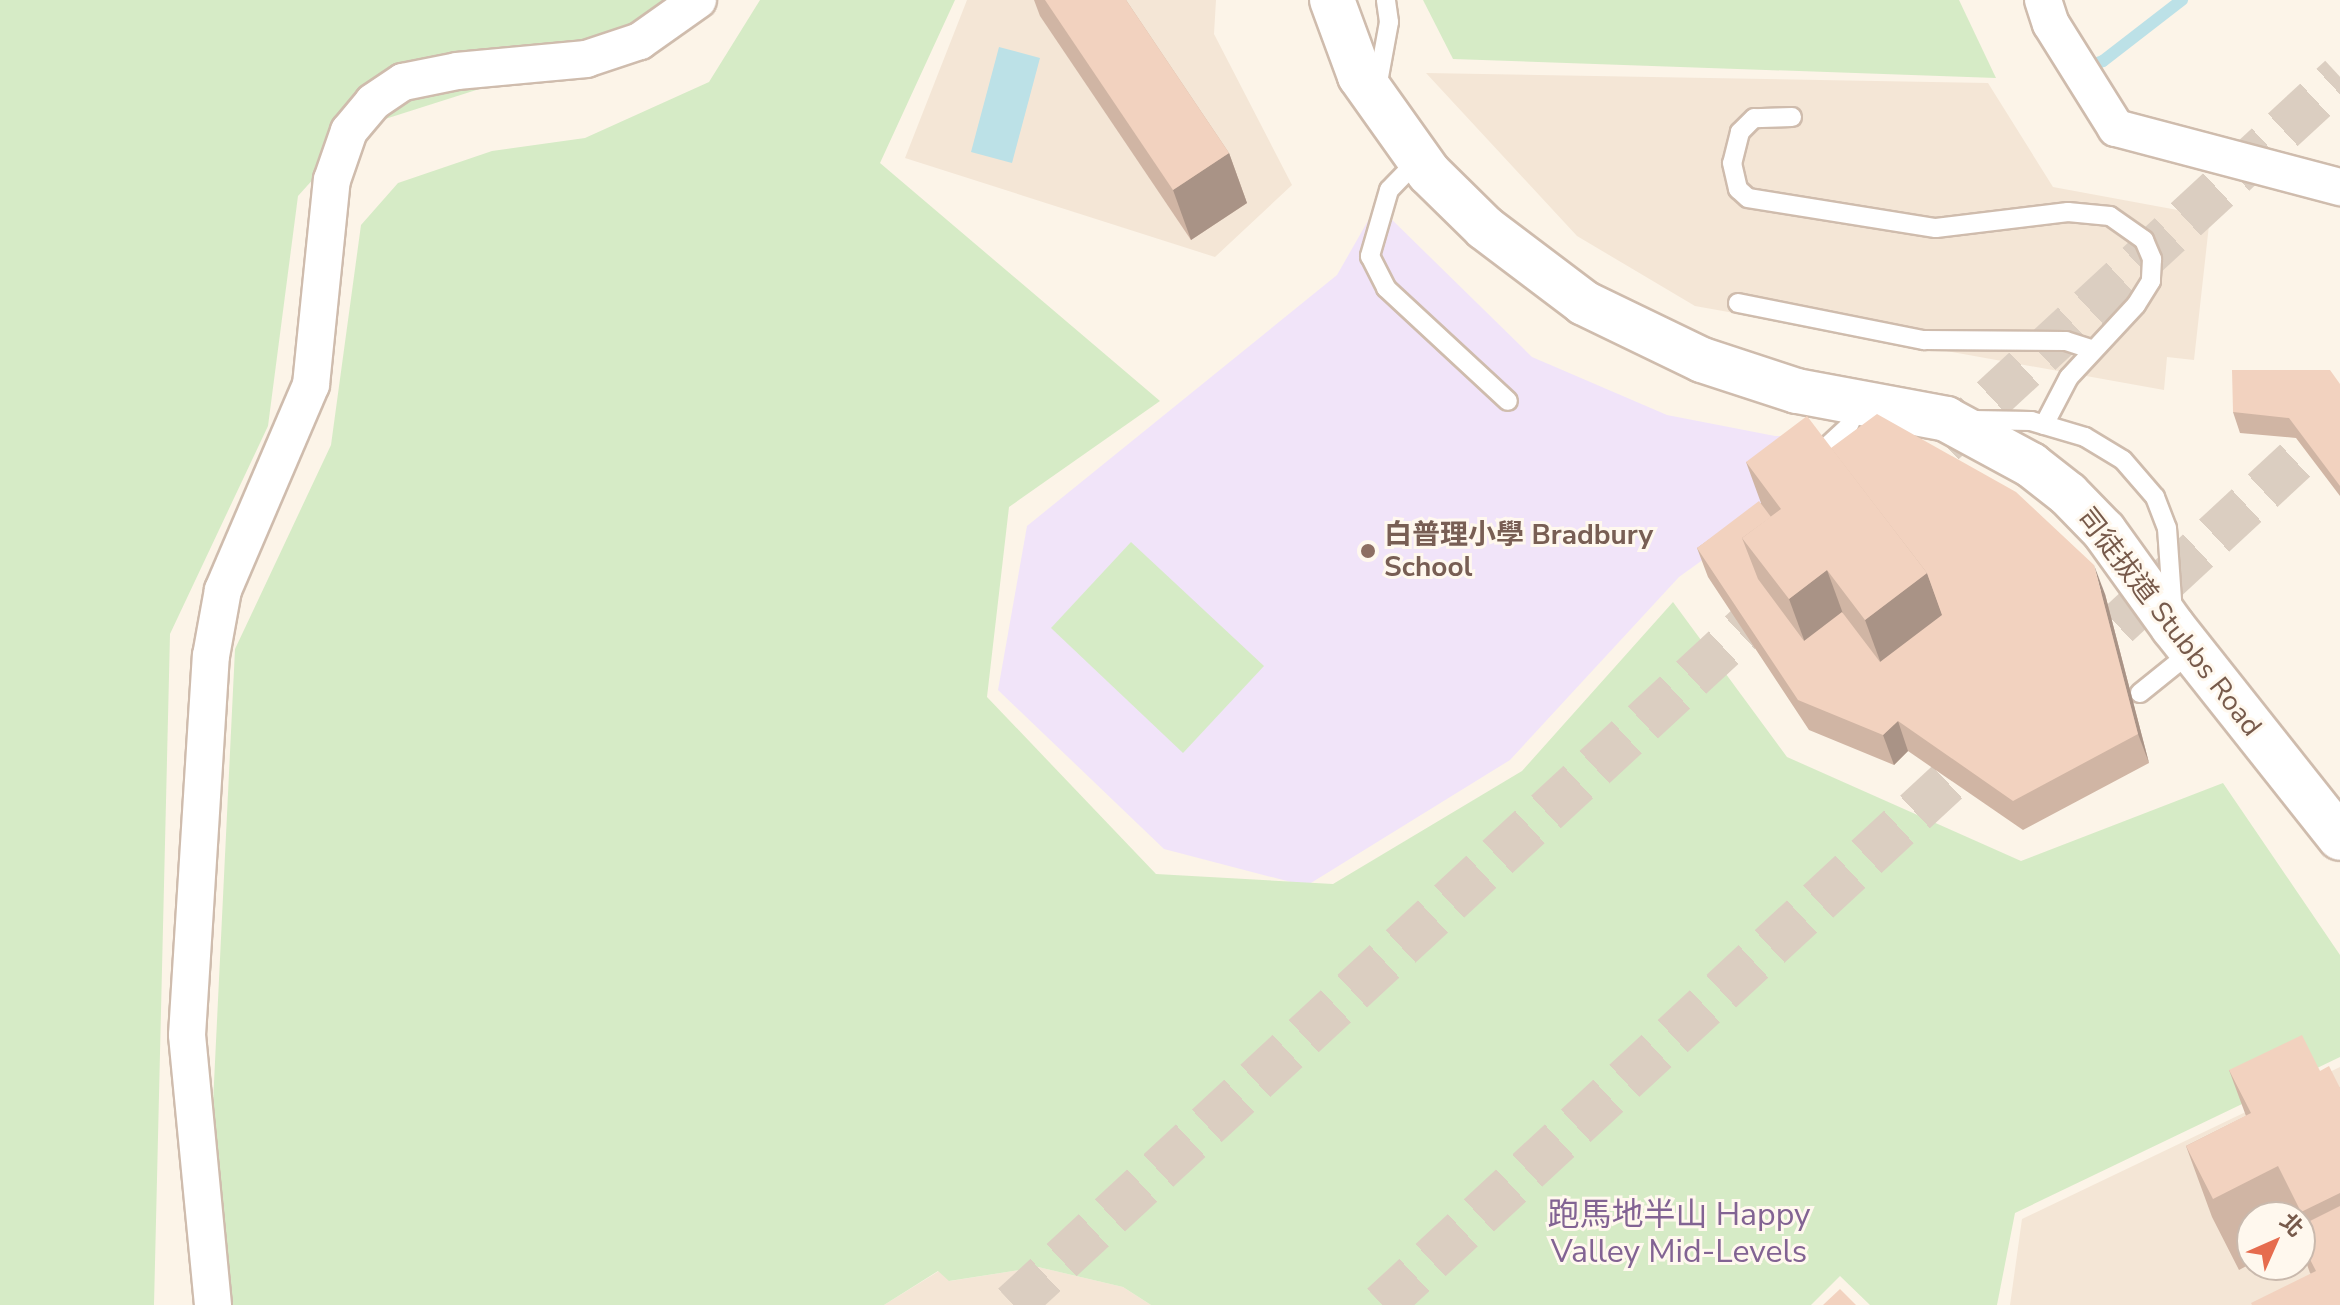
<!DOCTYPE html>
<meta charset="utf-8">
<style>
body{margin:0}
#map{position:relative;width:2340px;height:1305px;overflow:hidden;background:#fcf4e8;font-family:"Nunito Sans","Noto Sans TC",sans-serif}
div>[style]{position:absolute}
.residential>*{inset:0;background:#f4e6d6}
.education>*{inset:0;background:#f1e4f9}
.green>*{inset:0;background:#d6ebc6}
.water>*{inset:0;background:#bce1e7}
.stream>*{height:12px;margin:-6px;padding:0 6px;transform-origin:6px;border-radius:6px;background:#bce1e7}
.highway-tunnel>*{height:44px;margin-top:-22px;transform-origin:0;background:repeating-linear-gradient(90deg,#dbcec1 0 44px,transparent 0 66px)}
.roads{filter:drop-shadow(2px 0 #cfbcad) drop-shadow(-2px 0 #cfbcad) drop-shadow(0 2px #cfbcad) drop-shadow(0 -2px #cfbcad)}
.lane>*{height:18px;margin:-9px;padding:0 9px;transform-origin:9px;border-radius:9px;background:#fff}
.street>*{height:36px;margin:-18px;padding:0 18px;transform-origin:18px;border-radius:18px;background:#fff}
.secondary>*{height:44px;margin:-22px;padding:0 22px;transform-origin:22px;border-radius:22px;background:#fff}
.wall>*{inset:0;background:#d0b5a4}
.shaded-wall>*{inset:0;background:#a99386}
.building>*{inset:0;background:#f2d2bf}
.dots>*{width:22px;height:22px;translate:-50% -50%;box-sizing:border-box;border:4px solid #fff8ee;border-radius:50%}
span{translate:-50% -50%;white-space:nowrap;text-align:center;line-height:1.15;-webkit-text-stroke:6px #fff8ee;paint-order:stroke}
.education-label{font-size:28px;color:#785e54;font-weight:700}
.left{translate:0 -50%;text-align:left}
.street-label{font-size:28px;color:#775a4b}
.quarter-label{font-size:32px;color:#826393}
.north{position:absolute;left:2236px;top:1201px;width:80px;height:80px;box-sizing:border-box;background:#fff8ee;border:2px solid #c9b9ad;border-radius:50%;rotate:45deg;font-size:22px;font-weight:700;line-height:32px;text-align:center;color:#775a4b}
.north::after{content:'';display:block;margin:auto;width:28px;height:36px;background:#e66c4e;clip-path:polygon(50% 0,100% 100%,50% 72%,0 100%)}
</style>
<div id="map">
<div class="residential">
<div style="clip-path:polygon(967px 0,1216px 0,1214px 34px,1292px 185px,1215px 257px,905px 158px)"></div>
<div style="clip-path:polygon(1426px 73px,1988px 83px,2053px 187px,2210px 216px,2194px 360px,2167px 357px,2164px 390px,1695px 306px,1577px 236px)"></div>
<div style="clip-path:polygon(evenodd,2340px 1067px,2340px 1305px,2010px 1305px,2022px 1219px,2340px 1067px,2252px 1217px,2300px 1217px,2300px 1265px,2252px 1265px,2252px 1217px)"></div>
<div style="clip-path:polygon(1038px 1267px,1123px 1287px,1151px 1305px,884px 1305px,939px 1271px,950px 1281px)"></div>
</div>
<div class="education">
<div style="clip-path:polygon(1377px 205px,1532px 357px,1667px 415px,1775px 436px,1872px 438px,1679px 577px,1510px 760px,1306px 886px,1164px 849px,998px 690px,1027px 526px,1337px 275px)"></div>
</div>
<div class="green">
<div style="clip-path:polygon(0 0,683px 0,664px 30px,360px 127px,298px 196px,268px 426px,170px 634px,154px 1305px,0 1305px)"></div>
<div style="clip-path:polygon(760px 0,955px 0,880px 163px,1160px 401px,1009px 507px,987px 697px,1156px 874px,1333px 884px,1522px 771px,1673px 602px,1787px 757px,2021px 861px,2223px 783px,2340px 955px,2340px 1057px,2015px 1213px,1997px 1305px,1870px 1305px,1840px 1276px,1811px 1305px,1151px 1305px,1123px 1287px,1038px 1267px,949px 1281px,938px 1271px,884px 1305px,227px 1305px,212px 1124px,235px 649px,331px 445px,361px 225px,398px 183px,492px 151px,585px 138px,709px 82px)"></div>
<div style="clip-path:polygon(1423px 0,1959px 0,1996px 78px,1453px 59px)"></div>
<div style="clip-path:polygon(1131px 542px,1264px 666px,1183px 753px,1051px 628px)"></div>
</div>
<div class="water">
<div style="clip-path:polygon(999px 47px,1040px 58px,1012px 163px,971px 152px)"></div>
</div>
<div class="stream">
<div style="left:2081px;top:69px;width:23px;rotate:-20deg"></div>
<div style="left:2103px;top:61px;width:100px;rotate:-37.7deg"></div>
</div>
<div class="highway-tunnel">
<div style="left:1895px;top:488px;width:606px;rotate:-42.73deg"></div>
<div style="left:2069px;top:670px;width:369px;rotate:-42.8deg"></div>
<div style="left:1013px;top:1305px;width:1053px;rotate:-42.77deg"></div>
<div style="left:1382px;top:1305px;width:835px;rotate:-42.77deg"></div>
</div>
<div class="roads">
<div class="lane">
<div style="left:1377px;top:88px;width:67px;rotate:-79.7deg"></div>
<div style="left:1389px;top:22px;width:22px;rotate:-98deg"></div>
<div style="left:1792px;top:117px;width:38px;rotate:178deg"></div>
<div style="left:1754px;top:118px;width:20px;rotate:135deg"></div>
<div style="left:1740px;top:132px;width:32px;rotate:104deg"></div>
<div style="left:1732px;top:163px;width:27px;rotate:77deg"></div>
<div style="left:1738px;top:189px;width:13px;rotate:42deg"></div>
<div style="left:1748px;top:198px;width:190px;rotate:9.1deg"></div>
<div style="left:1936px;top:228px;width:133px;rotate:-6.9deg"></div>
<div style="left:2068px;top:212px;width:42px;rotate:5.4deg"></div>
<div style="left:2110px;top:216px;width:42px;rotate:35.2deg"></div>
<div style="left:2144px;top:240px;width:21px;rotate:67deg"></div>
<div style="left:2152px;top:259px;width:22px;rotate:93deg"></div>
<div style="left:2151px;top:281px;width:28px;rotate:122deg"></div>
<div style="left:2136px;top:305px;width:98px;rotate:132.9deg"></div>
<div style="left:2069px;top:377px;width:54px;rotate:117.5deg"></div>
<div style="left:1419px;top:159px;width:43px;rotate:134.1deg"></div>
<div style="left:1389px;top:190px;width:69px;rotate:106.1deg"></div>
<div style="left:1370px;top:256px;width:36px;rotate:63deg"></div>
<div style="left:1386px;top:288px;width:166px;rotate:42.8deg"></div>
<div style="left:1738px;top:303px;width:190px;rotate:11.3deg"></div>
<div style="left:1924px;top:340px;width:142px;rotate:0.4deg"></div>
<div style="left:2066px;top:341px;width:28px;rotate:18deg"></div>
<div style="left:1973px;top:420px;width:58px;rotate:1deg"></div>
<div style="left:2031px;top:421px;width:56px;rotate:16.5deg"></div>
<div style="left:2085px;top:437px;width:44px;rotate:31.2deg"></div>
<div style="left:2123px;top:460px;width:49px;rotate:49.1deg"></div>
<div style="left:2155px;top:497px;width:33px;rotate:69deg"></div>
<div style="left:2167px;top:528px;width:85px;rotate:86deg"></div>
<div style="left:1811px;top:461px;width:50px;rotate:-42.6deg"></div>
<div style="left:1848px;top:427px;width:26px;rotate:-65deg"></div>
<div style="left:2140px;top:693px;width:67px;rotate:-38.9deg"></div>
</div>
<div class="street">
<div style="left:2043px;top:0;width:25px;rotate:72deg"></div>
<div style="left:2051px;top:24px;width:123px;rotate:58deg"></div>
<div style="left:2116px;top:128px;width:232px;rotate:14.8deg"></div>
<div style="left:213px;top:1305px;width:271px;rotate:-95.5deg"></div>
<div style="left:187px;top:1035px;width:380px;rotate:-86.4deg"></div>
<div style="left:211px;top:656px;width:67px;rotate:-79.7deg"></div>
<div style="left:223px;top:590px;width:223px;rotate:-66.8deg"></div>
<div style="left:311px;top:385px;width:206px;rotate:-84.2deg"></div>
<div style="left:332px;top:180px;width:52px;rotate:-70.9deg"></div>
<div style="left:349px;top:131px;width:38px;rotate:-50deg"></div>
<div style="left:373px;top:102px;width:36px;rotate:-34deg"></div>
<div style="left:403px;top:82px;width:55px;rotate:-11.5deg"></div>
<div style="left:457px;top:71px;width:130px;rotate:-5.3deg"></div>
<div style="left:586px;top:59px;width:57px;rotate:-18.4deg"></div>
<div style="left:640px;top:41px;width:71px;rotate:-35.3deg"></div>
</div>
<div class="secondary">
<div style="left:1332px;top:0;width:81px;rotate:69.8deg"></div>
<div style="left:1360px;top:76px;width:119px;rotate:54.6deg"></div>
<div style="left:1429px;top:173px;width:78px;rotate:44.5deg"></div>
<div style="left:1485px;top:228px;width:124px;rotate:37.1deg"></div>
<div style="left:1584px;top:303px;width:131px;rotate:25.8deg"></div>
<div style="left:1702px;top:360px;width:100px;rotate:18.1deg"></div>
<div style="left:1797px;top:391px;width:152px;rotate:10.6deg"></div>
<div style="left:1946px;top:419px;width:97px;rotate:28.4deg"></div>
<div style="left:2031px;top:465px;width:47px;rotate:38.1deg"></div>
<div style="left:2068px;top:494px;width:52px;rotate:45.8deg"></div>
<div style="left:2104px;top:531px;width:118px;rotate:54.3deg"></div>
<div style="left:2173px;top:627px;width:269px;rotate:51.6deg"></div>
</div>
</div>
<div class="wall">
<div style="clip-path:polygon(1034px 0,1126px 0,1229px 153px,1247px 203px,1191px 240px,1040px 16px)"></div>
<div style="clip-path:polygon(2340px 384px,2340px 496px,2296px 438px,2240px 433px,2233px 412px)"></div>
<div style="clip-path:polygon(1831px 448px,2105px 594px,2149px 763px,2023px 830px,1908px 751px,1894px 765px,1809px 730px,1708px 577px,1697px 548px,1761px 503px,1746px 462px)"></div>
<div style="clip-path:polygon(2229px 1070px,2320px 1071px,2340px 1088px,2340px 1305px,2310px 1273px,2300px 1245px,2300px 1217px,2252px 1217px,2252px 1263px,2239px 1270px,2212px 1217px,2186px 1146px,2246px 1116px)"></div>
</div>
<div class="shaded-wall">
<div style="clip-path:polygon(1229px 153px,1247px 203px,1191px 240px,1173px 190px)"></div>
<div style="clip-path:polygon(2094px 565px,2105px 594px,2149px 763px,2138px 734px)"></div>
<div style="clip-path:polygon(1827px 570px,1853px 641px,1815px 670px,1789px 599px)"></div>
<div style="clip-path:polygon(1927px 573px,1953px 644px,1891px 691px,1865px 620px)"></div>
<div style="clip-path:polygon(1898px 721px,1908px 751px,1894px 765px,1883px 735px)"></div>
</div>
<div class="building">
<div style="clip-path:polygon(1045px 0,1126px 0,1229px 153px,1173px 190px)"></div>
<div style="clip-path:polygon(2232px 370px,2330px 370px,2340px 384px,2340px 486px,2289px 418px,2233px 412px)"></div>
<div style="clip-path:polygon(1877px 414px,2016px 492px,2094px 565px,2138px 734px,2013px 801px,1898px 721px,1883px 735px,1798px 700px,1697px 548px,1759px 501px,1771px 517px,1742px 538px,1758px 579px,1804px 641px,1842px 612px,1880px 662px,1942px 615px,1927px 573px,1831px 448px)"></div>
<div style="clip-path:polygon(1807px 416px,1927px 573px,1865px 620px,1827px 570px,1789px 599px,1742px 538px,1781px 509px,1746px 462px)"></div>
<div style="clip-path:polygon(2302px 1035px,2320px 1071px,2329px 1066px,2340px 1088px,2340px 1193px,2301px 1212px,2278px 1166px,2213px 1199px,2186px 1146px,2251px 1113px,2229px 1070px)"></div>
<div style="clip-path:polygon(2340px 1206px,2340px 1305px,2252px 1305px,2251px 1303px,2316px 1271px,2300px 1240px,2300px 1226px)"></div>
<div style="clip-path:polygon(1840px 1289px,1856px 1305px,1823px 1305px)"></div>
</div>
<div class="dots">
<div style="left:1368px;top:551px;background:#8d6e63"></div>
</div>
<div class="education-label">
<span class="left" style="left:1384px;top:551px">白普理小學 Bradbury<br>School</span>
</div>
<div class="street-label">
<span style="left:2169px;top:622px;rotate:52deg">司徒拔道 Stubbs Road</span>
</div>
<div class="quarter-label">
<span style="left:1679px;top:1234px">跑馬地半山 Happy<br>Valley Mid-Levels</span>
</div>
<div class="north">北</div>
</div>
